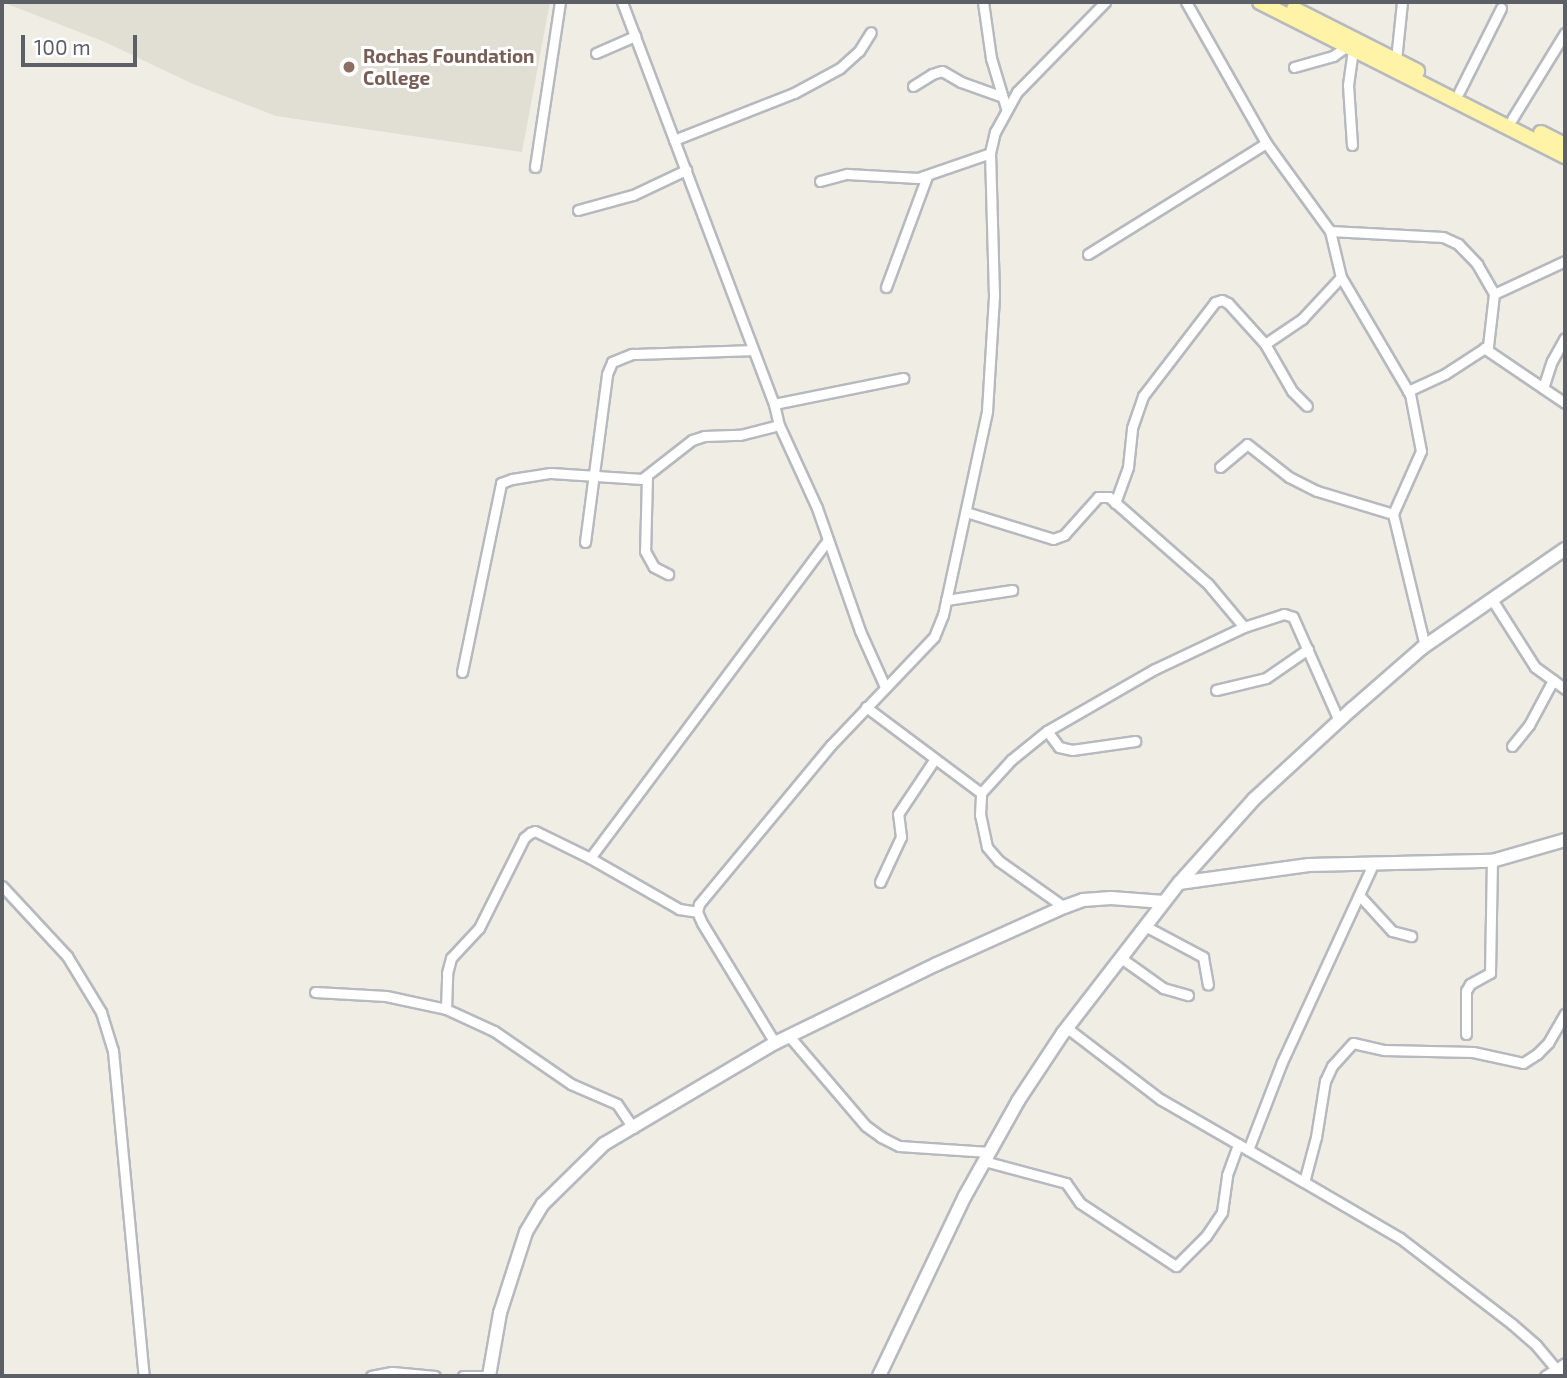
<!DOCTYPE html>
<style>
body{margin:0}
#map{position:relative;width:1567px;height:1378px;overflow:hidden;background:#efede4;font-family:"Exo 2",sans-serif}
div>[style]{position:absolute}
.education>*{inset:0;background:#e1dfd4}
.roads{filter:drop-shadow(2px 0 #b6b9be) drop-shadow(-2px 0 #b6b9be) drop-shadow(0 2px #b6b9be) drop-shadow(0 -2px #b6b9be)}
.street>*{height:9px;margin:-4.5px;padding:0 4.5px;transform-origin:4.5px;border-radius:4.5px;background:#fff}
.secondary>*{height:12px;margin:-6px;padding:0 6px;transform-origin:6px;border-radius:6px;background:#fff}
.primary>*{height:14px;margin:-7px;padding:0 7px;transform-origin:7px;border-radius:7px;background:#fff3a8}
.dots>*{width:19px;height:19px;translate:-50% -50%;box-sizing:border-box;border:4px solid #fff;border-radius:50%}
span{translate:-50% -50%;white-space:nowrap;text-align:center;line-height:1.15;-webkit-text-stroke:6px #fff;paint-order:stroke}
.education-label{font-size:19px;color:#785e54;font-weight:700}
.left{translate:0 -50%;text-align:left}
.frame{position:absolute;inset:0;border:4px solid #5c5f65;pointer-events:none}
.scale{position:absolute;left:21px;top:35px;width:116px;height:32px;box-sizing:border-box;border:4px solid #5c5f65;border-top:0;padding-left:9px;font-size:21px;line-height:24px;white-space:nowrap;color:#5c5f65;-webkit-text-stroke:5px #fff;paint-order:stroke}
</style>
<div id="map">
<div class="education">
<div style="clip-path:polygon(2px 2px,550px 2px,522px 152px,276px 116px,193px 84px,105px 42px)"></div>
</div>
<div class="roads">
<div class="street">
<div style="left:622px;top:2px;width:430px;rotate:69.3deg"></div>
<div style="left:774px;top:404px;width:22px;rotate:77deg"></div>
<div style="left:779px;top:425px;width:91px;rotate:65.4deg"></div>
<div style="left:817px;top:508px;width:130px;rotate:70.7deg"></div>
<div style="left:860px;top:631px;width:61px;rotate:65.9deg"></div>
<div style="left:983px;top:2px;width:57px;rotate:81.9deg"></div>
<div style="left:991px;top:58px;width:52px;rotate:73.3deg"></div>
<div style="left:1186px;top:2px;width:162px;rotate:60.4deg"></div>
<div style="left:1266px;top:143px;width:109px;rotate:54deg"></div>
<div style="left:1330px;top:231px;width:47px;rotate:76.6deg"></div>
<div style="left:1341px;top:277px;width:136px;rotate:59.5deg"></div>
<div style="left:1410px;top:394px;width:58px;rotate:79.1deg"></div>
<div style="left:1421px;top:451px;width:69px;rotate:114deg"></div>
<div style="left:1393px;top:514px;width:136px;rotate:76.4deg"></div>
<div style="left:596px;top:53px;width:43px;rotate:-23.6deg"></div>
<div style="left:1396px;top:60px;width:58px;rotate:-84.1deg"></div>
<div style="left:1294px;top:67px;width:41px;rotate:-15.8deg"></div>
<div style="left:1333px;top:56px;width:16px;rotate:-35deg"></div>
<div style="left:913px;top:86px;width:22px;rotate:-32deg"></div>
<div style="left:932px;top:74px;width:10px;rotate:-17deg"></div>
<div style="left:942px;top:71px;width:22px;rotate:30deg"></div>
<div style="left:961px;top:82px;width:41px;rotate:19.7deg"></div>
<div style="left:1459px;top:92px;width:94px;rotate:-63.4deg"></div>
<div style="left:1512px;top:119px;width:101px;rotate:-58.4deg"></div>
<div style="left:674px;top:140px;width:129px;rotate:-21.4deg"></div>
<div style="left:794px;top:93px;width:52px;rotate:-28.5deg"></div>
<div style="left:840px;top:68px;width:25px;rotate:-42deg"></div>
<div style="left:859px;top:51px;width:22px;rotate:-58deg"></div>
<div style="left:1352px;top:145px;width:60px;rotate:-93.8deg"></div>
<div style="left:1348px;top:85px;width:35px;rotate:-82deg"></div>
<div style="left:535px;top:167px;width:167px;rotate:-81.4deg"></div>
<div style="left:820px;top:181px;width:28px;rotate:-15deg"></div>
<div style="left:847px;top:174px;width:71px;rotate:3.2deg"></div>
<div style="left:918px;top:178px;width:76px;rotate:-19.1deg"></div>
<div style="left:578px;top:210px;width:57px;rotate:-15.3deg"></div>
<div style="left:633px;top:195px;width:59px;rotate:-25.3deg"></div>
<div style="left:1330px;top:231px;width:113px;rotate:3deg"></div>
<div style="left:1443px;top:237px;width:17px;rotate:25deg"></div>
<div style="left:1458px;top:244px;width:28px;rotate:46deg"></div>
<div style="left:1477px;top:264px;width:34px;rotate:60deg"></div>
<div style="left:1494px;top:294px;width:52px;rotate:96.6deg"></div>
<div style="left:1488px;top:346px;width:51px;rotate:146.9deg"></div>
<div style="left:1445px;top:374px;width:41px;rotate:155.3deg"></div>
<div style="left:1088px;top:254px;width:210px;rotate:-31.9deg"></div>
<div style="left:886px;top:287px;width:118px;rotate:-69.7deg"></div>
<div style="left:1494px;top:294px;width:78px;rotate:-24.9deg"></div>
<div style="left:1265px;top:344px;width:45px;rotate:-34deg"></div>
<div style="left:1302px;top:319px;width:57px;rotate:-47.1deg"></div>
<div style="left:1484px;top:348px;width:98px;rotate:34.2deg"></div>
<div style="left:1543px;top:388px;width:28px;rotate:-72deg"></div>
<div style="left:1552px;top:361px;width:26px;rotate:-61deg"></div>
<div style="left:774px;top:404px;width:132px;rotate:-11.4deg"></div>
<div style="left:1220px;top:467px;width:35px;rotate:-40deg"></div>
<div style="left:1247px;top:444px;width:53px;rotate:38.2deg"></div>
<div style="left:1289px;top:477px;width:31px;rotate:27deg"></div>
<div style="left:1317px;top:491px;width:79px;rotate:16.8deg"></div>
<div style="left:647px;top:477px;width:74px;rotate:91.5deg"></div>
<div style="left:645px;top:551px;width:18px;rotate:61deg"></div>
<div style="left:654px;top:567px;width:16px;rotate:27deg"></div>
<div style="left:1115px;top:503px;width:38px;rotate:-70deg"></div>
<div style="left:1128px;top:467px;width:39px;rotate:-84deg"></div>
<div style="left:1132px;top:428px;width:34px;rotate:-71deg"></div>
<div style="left:1143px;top:396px;width:118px;rotate:-52.5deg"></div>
<div style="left:1215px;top:302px;width:7px;rotate:-16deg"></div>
<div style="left:1222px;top:300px;width:7px;rotate:27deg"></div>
<div style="left:1228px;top:303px;width:55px;rotate:47.9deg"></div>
<div style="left:1265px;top:344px;width:54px;rotate:60.1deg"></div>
<div style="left:1292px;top:391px;width:21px;rotate:45deg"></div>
<div style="left:966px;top:512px;width:91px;rotate:17.2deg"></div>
<div style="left:1053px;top:539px;width:12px;rotate:-20deg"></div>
<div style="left:1064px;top:535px;width:51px;rotate:-48.2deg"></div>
<div style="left:1098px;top:497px;width:11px"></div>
<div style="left:1109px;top:497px;width:132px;rotate:41.3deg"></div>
<div style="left:1208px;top:584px;width:56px;rotate:50.1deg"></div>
<div style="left:585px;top:542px;width:169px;rotate:-82.5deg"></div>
<div style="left:607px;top:374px;width:13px;rotate:-67deg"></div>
<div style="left:612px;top:362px;width:22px;rotate:-22deg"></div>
<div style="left:632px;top:354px;width:119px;rotate:-1.9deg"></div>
<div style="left:1491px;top:598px;width:82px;rotate:57.5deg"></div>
<div style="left:1535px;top:667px;width:37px;rotate:36deg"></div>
<div style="left:946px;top:600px;width:67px;rotate:-8.6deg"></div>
<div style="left:462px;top:672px;width:193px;rotate:-78.3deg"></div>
<div style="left:501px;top:483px;width:12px;rotate:-20deg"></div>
<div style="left:512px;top:479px;width:39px;rotate:-9deg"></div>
<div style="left:551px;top:473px;width:91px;rotate:3.8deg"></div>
<div style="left:642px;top:479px;width:63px;rotate:-38deg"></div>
<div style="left:692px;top:440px;width:13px;rotate:-18deg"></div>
<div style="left:704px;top:436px;width:36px;rotate:-2deg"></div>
<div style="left:740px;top:435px;width:40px;rotate:-14.4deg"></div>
<div style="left:1216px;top:690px;width:51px;rotate:-13.5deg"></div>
<div style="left:1266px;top:678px;width:51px;rotate:-34.6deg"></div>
<div style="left:866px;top:707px;width:144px;rotate:36.8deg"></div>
<div style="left:1047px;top:731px;width:20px;rotate:53deg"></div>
<div style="left:1059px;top:747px;width:13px;rotate:13deg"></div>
<div style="left:1072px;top:750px;width:64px;rotate:-8.1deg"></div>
<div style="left:1512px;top:746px;width:27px;rotate:-51deg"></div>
<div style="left:1529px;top:725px;width:51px;rotate:-61.9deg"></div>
<div style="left:590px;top:858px;width:397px;rotate:-53.2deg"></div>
<div style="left:880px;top:882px;width:50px;rotate:-65deg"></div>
<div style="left:901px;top:837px;width:23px;rotate:-97deg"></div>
<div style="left:898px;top:814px;width:65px;rotate:-56.3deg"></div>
<div style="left:2px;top:886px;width:96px;rotate:47.1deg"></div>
<div style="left:67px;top:956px;width:66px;rotate:58.7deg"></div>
<div style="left:101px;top:1012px;width:41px;rotate:72.9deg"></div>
<div style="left:113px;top:1051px;width:326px;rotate:84.6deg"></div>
<div style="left:1359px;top:895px;width:49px;rotate:47.5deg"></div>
<div style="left:1392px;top:931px;width:20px;rotate:15deg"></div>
<div style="left:1064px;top:907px;width:80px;rotate:-144.7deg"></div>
<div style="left:999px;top:861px;width:18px;rotate:-131deg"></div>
<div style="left:987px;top:847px;width:33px;rotate:-102deg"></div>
<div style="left:980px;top:815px;width:22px;rotate:-87deg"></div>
<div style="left:981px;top:793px;width:45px;rotate:-47.7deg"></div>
<div style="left:1011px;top:760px;width:46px;rotate:-38.9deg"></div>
<div style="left:1047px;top:731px;width:125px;rotate:-29.9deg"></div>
<div style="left:1155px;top:669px;width:98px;rotate:-25.3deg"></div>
<div style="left:1244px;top:627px;width:42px;rotate:-18deg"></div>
<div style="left:1284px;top:614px;width:9px;rotate:18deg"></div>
<div style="left:1293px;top:617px;width:114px;rotate:66.1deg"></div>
<div style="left:1145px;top:926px;width:66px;rotate:28.1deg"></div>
<div style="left:1203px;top:957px;width:28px;rotate:80deg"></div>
<div style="left:1121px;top:958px;width:52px;rotate:35.5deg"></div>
<div style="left:1163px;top:988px;width:26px;rotate:16deg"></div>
<div style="left:315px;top:992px;width:71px;rotate:3.2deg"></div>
<div style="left:386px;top:996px;width:61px;rotate:12.2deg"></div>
<div style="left:446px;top:1009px;width:53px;rotate:24.6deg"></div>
<div style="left:494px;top:1031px;width:93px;rotate:34.5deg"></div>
<div style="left:571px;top:1084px;width:50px;rotate:23.5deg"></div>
<div style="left:617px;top:1104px;width:29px;rotate:56deg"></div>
<div style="left:446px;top:1009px;width:36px;rotate:-88deg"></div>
<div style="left:447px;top:973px;width:16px;rotate:-75deg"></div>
<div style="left:451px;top:958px;width:41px;rotate:-47deg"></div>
<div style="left:479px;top:928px;width:101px;rotate:-63.4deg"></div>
<div style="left:524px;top:838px;width:8px;rotate:-40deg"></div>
<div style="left:530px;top:833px;width:5px;rotate:-22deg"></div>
<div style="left:535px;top:831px;width:61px;rotate:26.1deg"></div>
<div style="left:590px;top:858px;width:103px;rotate:29.8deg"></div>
<div style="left:679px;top:909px;width:18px;rotate:9deg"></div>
<div style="left:1067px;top:1028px;width:117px;rotate:37.4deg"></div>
<div style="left:1160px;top:1099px;width:166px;rotate:30deg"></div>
<div style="left:1304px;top:1182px;width:47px;rotate:-75.1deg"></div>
<div style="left:1316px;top:1137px;width:57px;rotate:-80.9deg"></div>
<div style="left:1325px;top:1081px;width:17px;rotate:-65deg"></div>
<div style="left:1332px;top:1066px;width:31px;rotate:-48deg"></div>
<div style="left:1353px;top:1043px;width:32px;rotate:13deg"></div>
<div style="left:1384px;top:1050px;width:89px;rotate:1.3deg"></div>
<div style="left:1473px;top:1052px;width:51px;rotate:12.4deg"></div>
<div style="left:1523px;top:1063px;width:17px;rotate:-33deg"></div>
<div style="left:1537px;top:1054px;width:16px;rotate:-45deg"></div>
<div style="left:1548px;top:1043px;width:34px;rotate:-60deg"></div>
<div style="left:1466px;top:1034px;width:43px;rotate:-90deg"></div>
<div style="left:1466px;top:991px;width:8px;rotate:-60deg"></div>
<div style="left:1470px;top:984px;width:23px;rotate:-29deg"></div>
<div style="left:1490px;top:973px;width:112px;rotate:-89deg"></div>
<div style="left:789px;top:1036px;width:118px;rotate:49.5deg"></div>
<div style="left:866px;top:1126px;width:19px;rotate:36deg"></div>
<div style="left:881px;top:1137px;width:20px;rotate:27deg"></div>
<div style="left:899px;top:1146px;width:90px;rotate:3.8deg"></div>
<div style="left:775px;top:1043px;width:140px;rotate:-121.3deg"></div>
<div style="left:702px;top:923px;width:12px;rotate:-114deg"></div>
<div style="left:697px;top:912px;width:8px;rotate:-76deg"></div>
<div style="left:699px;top:904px;width:207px;rotate:-50.3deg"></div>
<div style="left:831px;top:745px;width:149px;rotate:-46.4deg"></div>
<div style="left:934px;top:637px;width:24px;rotate:-68deg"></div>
<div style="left:943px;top:615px;width:209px;rotate:-77.8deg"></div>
<div style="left:987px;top:411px;width:116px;rotate:-86.5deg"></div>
<div style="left:994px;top:295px;width:142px;rotate:-91.6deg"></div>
<div style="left:990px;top:153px;width:22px;rotate:-77deg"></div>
<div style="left:995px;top:132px;width:46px;rotate:-61.2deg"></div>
<div style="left:1017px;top:92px;width:126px;rotate:-45.6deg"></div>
<div style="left:1248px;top:1150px;width:94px;rotate:-68.9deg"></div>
<div style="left:1282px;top:1062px;width:220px;rotate:-65.3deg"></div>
<div style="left:984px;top:1161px;width:85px;rotate:15deg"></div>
<div style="left:1066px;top:1183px;width:24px;rotate:55deg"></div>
<div style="left:1080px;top:1203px;width:115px;rotate:33.3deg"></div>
<div style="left:1176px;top:1266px;width:42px;rotate:-45deg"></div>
<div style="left:1206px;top:1236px;width:29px;rotate:-56deg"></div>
<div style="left:1222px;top:1212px;width:37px;rotate:-82deg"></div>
<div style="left:1227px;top:1175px;width:33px;rotate:-70deg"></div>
<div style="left:1304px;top:1182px;width:111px;rotate:30.3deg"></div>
<div style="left:1400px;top:1238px;width:141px;rotate:37.5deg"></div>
<div style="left:1512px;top:1324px;width:32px;rotate:41deg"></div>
<div style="left:1536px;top:1345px;width:31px;rotate:50deg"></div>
<div style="left:1556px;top:1369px;width:10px;rotate:24deg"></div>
<div style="left:371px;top:1376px;width:21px;rotate:-11deg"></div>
<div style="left:392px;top:1372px;width:43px;rotate:5.3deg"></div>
<div style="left:463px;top:1376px;width:24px"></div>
<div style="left:1545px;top:1376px;width:24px;rotate:-33deg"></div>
</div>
<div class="secondary">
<div style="left:1179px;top:883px;width:131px;rotate:-7.9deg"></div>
<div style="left:1309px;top:865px;width:183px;rotate:-1.3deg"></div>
<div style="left:1492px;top:861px;width:76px;rotate:-16deg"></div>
<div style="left:489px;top:1376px;width:64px;rotate:-80.1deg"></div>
<div style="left:500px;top:1313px;width:85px;rotate:-72.2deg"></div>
<div style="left:526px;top:1232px;width:33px;rotate:-59deg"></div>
<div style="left:543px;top:1204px;width:86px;rotate:-44.5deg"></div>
<div style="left:604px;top:1144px;width:199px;rotate:-30.6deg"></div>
<div style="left:775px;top:1043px;width:180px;rotate:-26deg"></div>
<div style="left:937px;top:964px;width:139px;rotate:-24.2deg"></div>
<div style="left:1064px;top:907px;width:20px;rotate:-20deg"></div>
<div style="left:1083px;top:900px;width:28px;rotate:-4deg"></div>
<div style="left:1111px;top:898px;width:53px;rotate:4.3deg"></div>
<div style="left:879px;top:1376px;width:199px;rotate:-64.5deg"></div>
<div style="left:965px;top:1196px;width:109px;rotate:-60.8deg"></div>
<div style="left:1018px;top:1101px;width:82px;rotate:-56.5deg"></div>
<div style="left:1063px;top:1033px;width:190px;rotate:-52.3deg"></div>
<div style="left:1179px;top:883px;width:113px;rotate:-48.2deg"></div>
<div style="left:1254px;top:799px;width:133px;rotate:-42.6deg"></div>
<div style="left:1352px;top:709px;width:93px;rotate:-41.1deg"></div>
<div style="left:1422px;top:648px;width:174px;rotate:-34.7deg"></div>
</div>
<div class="primary">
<div style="left:1260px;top:2px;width:342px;rotate:26.8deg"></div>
<div style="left:1294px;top:9px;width:138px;rotate:26.8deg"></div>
<div style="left:1541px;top:133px;width:27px;rotate:27deg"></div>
</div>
</div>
<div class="dots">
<div style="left:349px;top:67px;background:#8d6e63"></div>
</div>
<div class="education-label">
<span class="left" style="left:363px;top:67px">Rochas Foundation<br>College</span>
</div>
<div class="frame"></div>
<div class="scale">100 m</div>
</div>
